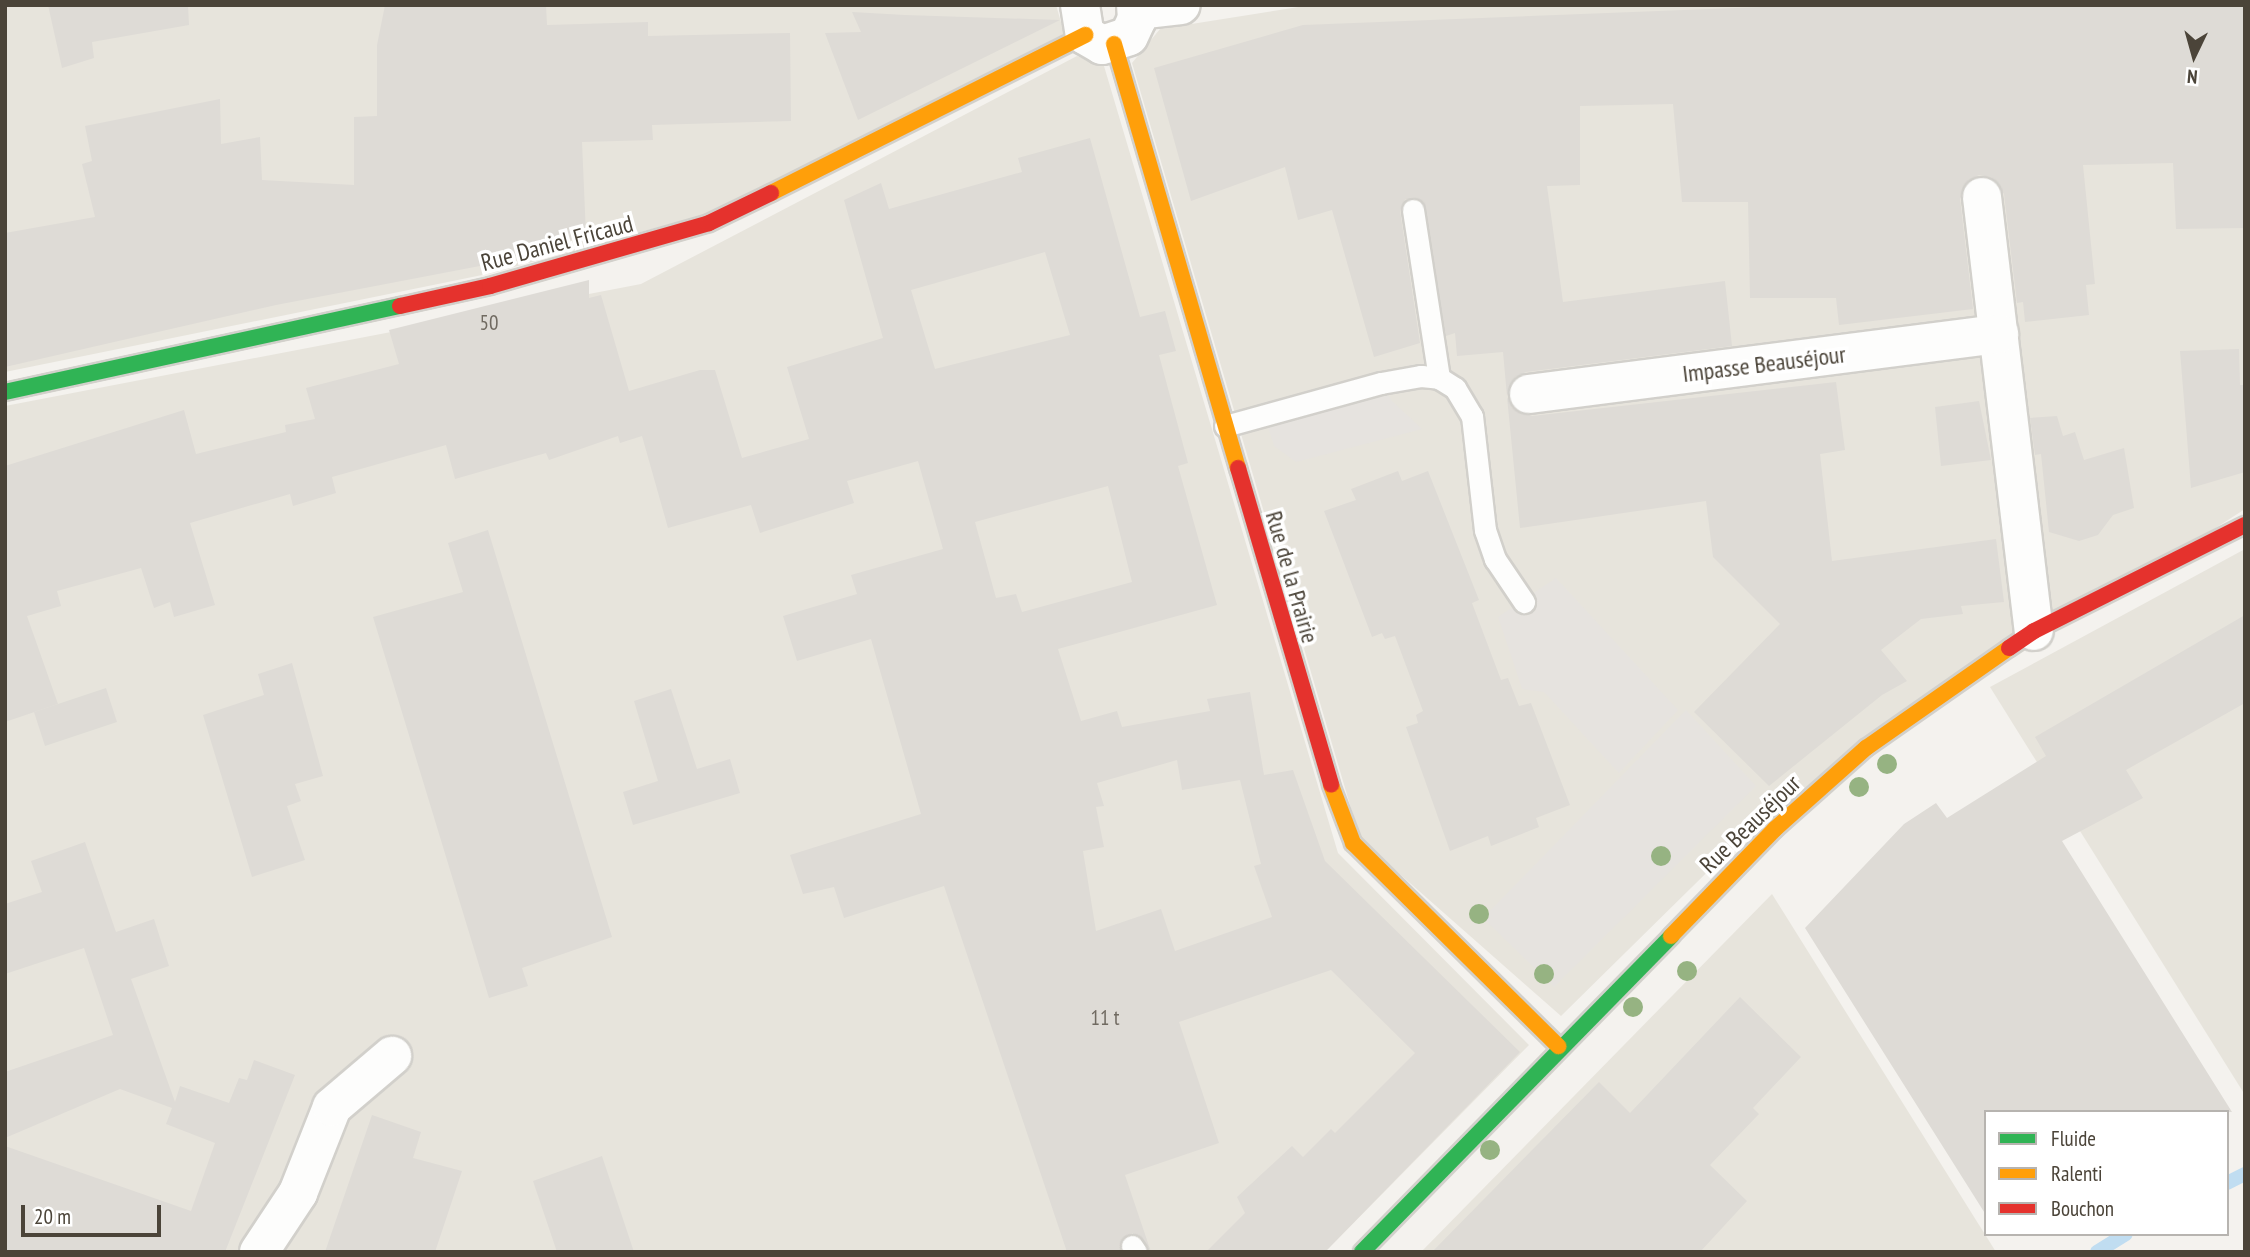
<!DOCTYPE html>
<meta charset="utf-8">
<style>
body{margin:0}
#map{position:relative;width:2250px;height:1257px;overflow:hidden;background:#f4f2ee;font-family:"PT Sans Narrow",sans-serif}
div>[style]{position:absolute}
.residential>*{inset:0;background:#e7e4dc}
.parking>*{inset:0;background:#e6e3df}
.stream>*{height:14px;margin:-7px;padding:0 7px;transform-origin:7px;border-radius:7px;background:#c0ddf1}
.building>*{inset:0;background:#dedbd6}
.roads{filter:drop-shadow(2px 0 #d2d0cb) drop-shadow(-2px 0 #d2d0cb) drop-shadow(0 2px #d2d0cb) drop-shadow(0 -2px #d2d0cb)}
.lane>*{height:21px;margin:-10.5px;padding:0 10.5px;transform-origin:10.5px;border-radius:10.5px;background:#fdfdfc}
.street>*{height:38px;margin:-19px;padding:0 19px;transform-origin:19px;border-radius:19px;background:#fdfdfc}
.fast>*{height:16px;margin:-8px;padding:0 8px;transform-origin:8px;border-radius:8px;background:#30b455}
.slow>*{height:16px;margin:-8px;padding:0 8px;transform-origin:8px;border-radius:8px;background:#ff9f0a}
.jam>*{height:16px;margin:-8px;padding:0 8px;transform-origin:8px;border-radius:8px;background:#e5322d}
.trees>*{width:20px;height:20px;margin:-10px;border-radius:50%;background:#96b382}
span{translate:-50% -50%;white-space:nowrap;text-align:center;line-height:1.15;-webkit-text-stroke:7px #fff;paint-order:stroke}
.number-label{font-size:21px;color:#706a61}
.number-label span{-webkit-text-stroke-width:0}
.street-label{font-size:24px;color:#4b4439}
.frame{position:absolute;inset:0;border:7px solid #4b4439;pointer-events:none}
.legend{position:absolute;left:1984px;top:1110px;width:245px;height:126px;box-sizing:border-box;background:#fff;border:2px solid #b7b4b0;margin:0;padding:9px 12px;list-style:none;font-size:21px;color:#4b4439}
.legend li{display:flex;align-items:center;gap:14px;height:35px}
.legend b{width:35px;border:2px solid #b7b4b0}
.north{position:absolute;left:2159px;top:21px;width:70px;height:70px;-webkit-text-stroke:5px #fff;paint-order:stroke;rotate:185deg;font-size:19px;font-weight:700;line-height:28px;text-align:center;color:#4b4439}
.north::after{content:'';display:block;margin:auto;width:24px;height:32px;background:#4b4439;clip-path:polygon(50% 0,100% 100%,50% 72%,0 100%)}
.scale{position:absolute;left:21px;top:1205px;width:140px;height:32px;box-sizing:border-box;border:4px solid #4b4439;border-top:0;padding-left:9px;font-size:21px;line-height:24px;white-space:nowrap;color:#4b4439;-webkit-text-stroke:5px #fff;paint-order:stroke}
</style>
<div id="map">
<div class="residential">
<div style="clip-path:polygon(5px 5px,1056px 5px,1066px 39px,706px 214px,492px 273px,5px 372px)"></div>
<div style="clip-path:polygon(1311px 5px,2245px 5px,2245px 509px,1757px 823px,1561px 1016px,1360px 839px,1132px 63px,1160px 29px)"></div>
<div style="clip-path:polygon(1077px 56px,1104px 66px,1338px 853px,1529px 1045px,1325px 1252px,5px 1252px,5px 406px,641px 284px)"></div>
<div style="clip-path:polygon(2245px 549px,2245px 1095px,1990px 687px)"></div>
<div style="clip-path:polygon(1772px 894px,1996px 1252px,1421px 1252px)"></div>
</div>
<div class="parking">
<div style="clip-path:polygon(1381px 383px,1392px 401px,1422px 429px,1296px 462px,1274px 446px,1264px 414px)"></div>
<div style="clip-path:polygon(1556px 578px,1678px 710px,1619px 773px,1544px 692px,1522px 689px,1498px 617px)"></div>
<div style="clip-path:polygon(1686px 710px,1756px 786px,1554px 987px,1483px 918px)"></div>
</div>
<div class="stream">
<div style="left:2227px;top:1183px;width:20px;rotate:-27deg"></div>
<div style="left:2097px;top:1252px;width:34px;rotate:-32deg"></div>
</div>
<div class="building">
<div style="clip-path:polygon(48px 5px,188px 5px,189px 25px,92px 42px,94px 58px,62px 68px)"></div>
<div style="clip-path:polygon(385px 5px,546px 5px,547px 25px,648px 22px,648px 36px,790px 33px,791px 121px,652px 125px,653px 140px,582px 142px,586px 235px,485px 265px,276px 305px,5px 367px,5px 233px,95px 217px,82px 164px,92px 161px,85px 126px,220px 99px,221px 144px,260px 137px,262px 180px,354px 185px,354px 117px,377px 116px,377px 45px)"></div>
<div style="clip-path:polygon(1810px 5px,2245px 5px,2245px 228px,2176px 229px,2173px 163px,2083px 165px,2095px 284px,2086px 285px,2089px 315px,2025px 322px,2023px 302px,2017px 303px,2004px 194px,1991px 177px,1979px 175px,1968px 180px,1960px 199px,1973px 309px,1839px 325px,1836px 298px,1750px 298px,1748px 202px,1682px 202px,1673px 104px,1580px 106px,1580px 185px,1547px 186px,1563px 302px,1725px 281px,1732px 346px,1526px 372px,1515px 377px,1507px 396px,1503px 352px,1457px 356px,1455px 333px,1446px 336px,1423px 201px,1405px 199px,1400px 211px,1420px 343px,1374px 357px,1332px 210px,1298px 220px,1285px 167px,1191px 201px,1154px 68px,1303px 25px)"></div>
<div style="clip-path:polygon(852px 12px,905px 15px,1060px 20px,858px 120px,825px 33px,861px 32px)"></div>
<div style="clip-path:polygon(evenodd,1090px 138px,1140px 317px,1165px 311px,1176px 351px,1159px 355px,1188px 463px,1178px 466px,1217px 605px,1058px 649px,1081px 721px,1117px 711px,1122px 727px,1210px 711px,1207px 699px,1250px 692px,1264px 775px,1293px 770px,1325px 861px,1520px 1052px,1325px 1252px,1206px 1252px,1245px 1213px,1237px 1197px,1292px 1146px,1303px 1157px,1331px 1129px,1335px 1133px,1415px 1053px,1331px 970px,1179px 1022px,1219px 1143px,1125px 1175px,1151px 1252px,1142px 1238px,1132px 1233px,1121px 1240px,1120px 1252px,1067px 1252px,944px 886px,844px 918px,834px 887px,803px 894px,790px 855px,921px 814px,871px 639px,797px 661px,783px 616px,857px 594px,851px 575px,943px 549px,918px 461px,847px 481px,854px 503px,760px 533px,751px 505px,668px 528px,642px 436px,620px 443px,618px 436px,549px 460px,546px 453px,455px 479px,446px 445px,332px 477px,336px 493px,293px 506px,290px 494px,190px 523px,215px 605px,174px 617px,170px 602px,154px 608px,141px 568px,57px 591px,61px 606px,27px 616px,58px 704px,5px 722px,5px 466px,184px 410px,196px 454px,286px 432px,285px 425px,315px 419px,306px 388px,399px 364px,389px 330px,589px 280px,589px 298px,601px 295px,629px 391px,700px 370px,715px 370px,742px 458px,809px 439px,787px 367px,883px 338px,844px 200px,881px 183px,889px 209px,1022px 172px,1018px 158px,1090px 138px,1045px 252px,1070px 335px,935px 369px,911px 290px,1045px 252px,1090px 138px,1108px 486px,1132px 582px,1022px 612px,1016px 594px,996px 598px,975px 522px,1108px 486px,1090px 138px,1177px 760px,1182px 790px,1240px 780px,1261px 864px,1254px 866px,1272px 917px,1175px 951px,1161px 909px,1096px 931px,1083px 851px,1104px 847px,1096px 807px,1104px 806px,1097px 783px,1177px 760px)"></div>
<div style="clip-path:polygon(2239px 349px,2240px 385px,2245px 385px,2245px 472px,2191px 488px,2180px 351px)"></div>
<div style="clip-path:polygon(1836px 382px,1845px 450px,1820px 454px,1832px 561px,1996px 539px,2004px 602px,1961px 606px,1963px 614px,1921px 619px,1881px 650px,1907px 681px,1882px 695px,1769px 786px,1694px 712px,1780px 624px,1713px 557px,1706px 501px,1520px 528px,1507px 397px,1512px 408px,1532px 416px)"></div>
<div style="clip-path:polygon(1979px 401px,1991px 460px,1941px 466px,1935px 407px)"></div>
<div style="clip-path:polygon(2057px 416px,2063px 436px,2075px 432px,2084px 460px,2124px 448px,2134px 508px,2113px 515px,2098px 535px,2079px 541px,2049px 532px,2041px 454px,2035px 455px,2030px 418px)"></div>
<div style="clip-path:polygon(1398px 471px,1402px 481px,1428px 471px,1479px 600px,1472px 603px,1501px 680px,1508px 678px,1519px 706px,1531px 703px,1570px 805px,1536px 818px,1539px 827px,1491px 846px,1488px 836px,1450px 851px,1406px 727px,1418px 723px,1416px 715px,1423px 711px,1395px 636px,1385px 639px,1382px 633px,1372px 637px,1324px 511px,1356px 500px,1351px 489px)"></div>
<div style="clip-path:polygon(488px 530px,612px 937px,522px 968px,528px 986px,489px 998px,373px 617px,463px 592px,448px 543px)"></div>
<div style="clip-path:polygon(2245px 615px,2245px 703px,2126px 770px,2143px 798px,2062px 841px,2232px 1112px,1986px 1112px,1986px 1215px,1805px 928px,1904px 824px,1936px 803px,1947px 818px,2046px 756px,2035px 737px)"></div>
<div style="clip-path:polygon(292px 663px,323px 776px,295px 784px,301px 801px,287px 806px,305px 860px,252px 877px,203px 715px,264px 695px,258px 674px)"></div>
<div style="clip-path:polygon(106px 688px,117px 722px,45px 746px,34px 712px)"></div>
<div style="clip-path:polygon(671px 689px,697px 769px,730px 759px,740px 793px,633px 825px,623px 792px,658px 781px,634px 701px)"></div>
<div style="clip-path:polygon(85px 842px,116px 932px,154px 919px,169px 966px,131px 979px,175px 1102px,180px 1086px,229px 1103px,239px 1078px,247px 1080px,254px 1060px,295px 1075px,225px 1252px,5px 1252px,5px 1146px,191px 1211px,215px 1143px,166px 1124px,172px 1108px,120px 1089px,5px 1138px,5px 1072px,113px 1035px,84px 948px,5px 974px,5px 904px,42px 892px,31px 861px)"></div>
<div style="clip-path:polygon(1740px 997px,1801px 1057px,1753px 1108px,1759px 1114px,1710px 1165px,1747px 1201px,1700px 1252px,1432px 1252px,1599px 1082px,1630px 1113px)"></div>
<div style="clip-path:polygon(372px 1115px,421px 1132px,413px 1158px,462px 1171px,435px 1252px,325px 1252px)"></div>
<div style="clip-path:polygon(602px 1156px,634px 1252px,557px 1252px,533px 1181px)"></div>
</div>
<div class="roads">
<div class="lane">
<div style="left:1413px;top:210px;width:170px;rotate:81.2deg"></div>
<div style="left:1225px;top:426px;width:162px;rotate:-15.4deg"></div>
<div style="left:1381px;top:383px;width:41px;rotate:-9.9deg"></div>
<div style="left:1421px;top:376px;width:18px;rotate:6deg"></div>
<div style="left:1439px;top:378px;width:19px;rotate:32deg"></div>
<div style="left:1455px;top:388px;width:33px;rotate:59deg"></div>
<div style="left:1472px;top:416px;width:115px;rotate:83.5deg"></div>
<div style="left:1485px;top:530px;width:31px;rotate:71deg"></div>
<div style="left:1495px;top:559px;width:52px;rotate:56deg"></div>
<div style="left:1132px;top:1246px;width:7px;rotate:56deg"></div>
</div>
<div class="street">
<div style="left:1080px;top:5px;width:30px;rotate:81deg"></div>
<div style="left:1085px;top:35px;width:20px;rotate:30deg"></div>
<div style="left:1102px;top:45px;width:28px;rotate:-18deg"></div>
<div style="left:1129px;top:36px;width:19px;rotate:-65deg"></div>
<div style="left:1137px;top:19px;width:14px;rotate:-94deg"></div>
<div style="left:1137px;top:10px;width:44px;rotate:-6.5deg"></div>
<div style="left:1982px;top:197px;width:437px;rotate:83.2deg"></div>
<div style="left:1529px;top:394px;width:474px;rotate:-7.3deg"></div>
<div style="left:259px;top:1252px;width:71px;rotate:-56.5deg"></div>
<div style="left:298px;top:1193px;width:92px;rotate:-68.4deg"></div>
<div style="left:332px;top:1107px;width:79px;rotate:-40.4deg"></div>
</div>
<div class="fast">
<div style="left:5px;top:392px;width:404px;rotate:-12.3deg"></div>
<div style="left:1362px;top:1252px;width:442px;rotate:-45.6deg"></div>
</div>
<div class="slow">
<div style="left:1114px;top:44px;width:442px;rotate:73.7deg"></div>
<div style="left:771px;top:193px;width:352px;rotate:-26.7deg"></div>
<div style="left:1331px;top:785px;width:62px;rotate:69.2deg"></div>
<div style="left:1353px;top:843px;width:289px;rotate:44.7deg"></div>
<div style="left:1671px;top:936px;width:149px;rotate:-45.8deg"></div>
<div style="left:1775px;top:829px;width:122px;rotate:-41.7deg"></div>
<div style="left:1866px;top:748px;width:174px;rotate:-35deg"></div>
</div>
<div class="jam">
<div style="left:400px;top:306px;width:92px;rotate:-12.5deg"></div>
<div style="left:490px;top:286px;width:228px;rotate:-16deg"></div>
<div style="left:709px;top:223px;width:69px;rotate:-25.8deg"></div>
<div style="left:1238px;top:468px;width:330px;rotate:73.6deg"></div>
<div style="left:2009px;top:648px;width:30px;rotate:-34deg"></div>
<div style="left:2034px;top:631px;width:236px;rotate:-26.7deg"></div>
</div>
</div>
<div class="trees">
<div style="left:1887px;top:764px"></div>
<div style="left:1859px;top:787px"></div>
<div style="left:1661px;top:856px"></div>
<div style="left:1479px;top:914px"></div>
<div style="left:1687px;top:971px"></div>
<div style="left:1544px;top:974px"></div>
<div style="left:1633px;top:1007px"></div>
<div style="left:1490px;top:1150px"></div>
</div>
<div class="number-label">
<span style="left:489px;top:323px">50</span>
<span style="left:1105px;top:1018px">11 t</span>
</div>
<div class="street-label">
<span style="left:557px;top:243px;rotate:-15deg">Rue Daniel Fricaud</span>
<span style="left:1764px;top:364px;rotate:-7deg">Impasse Beauséjour</span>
<span style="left:1292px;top:577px;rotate:74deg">Rue de la Prairie</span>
<span style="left:1750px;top:824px;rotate:-44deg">Rue Beauséjour</span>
</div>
<div class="frame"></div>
<ul class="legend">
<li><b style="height:9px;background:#30b455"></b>Fluide</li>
<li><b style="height:9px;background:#ff9f0a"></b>Ralenti</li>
<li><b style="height:9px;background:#e5322d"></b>Bouchon</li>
</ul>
<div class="north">N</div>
<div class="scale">20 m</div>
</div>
